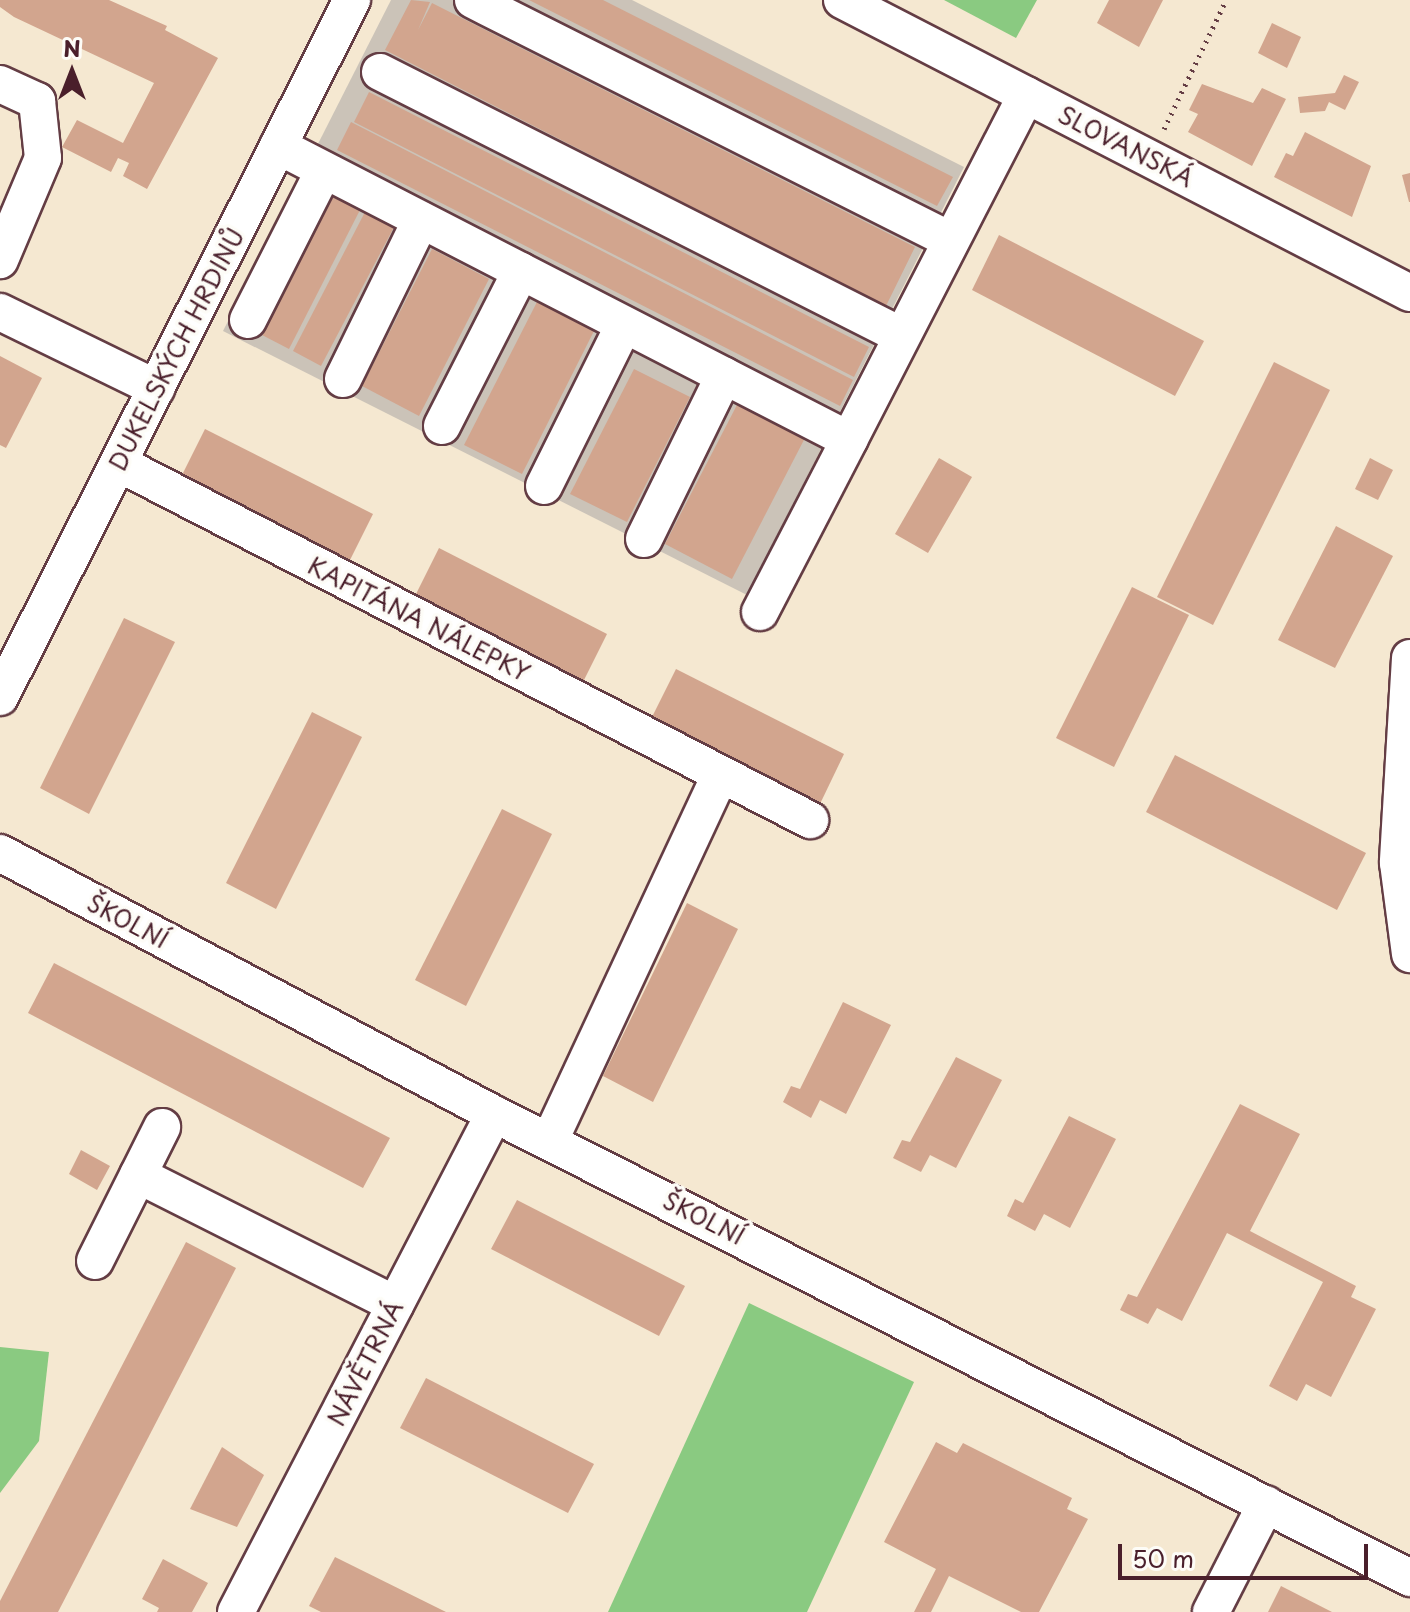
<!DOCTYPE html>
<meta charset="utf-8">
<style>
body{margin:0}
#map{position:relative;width:1410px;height:1612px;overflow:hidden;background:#f5e8d1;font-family:"Playpen Sans",sans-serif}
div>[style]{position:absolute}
.industrial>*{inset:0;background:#cbc3b8}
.green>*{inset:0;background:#8aca81}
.building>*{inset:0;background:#d2a58e}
.path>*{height:5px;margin-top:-2.5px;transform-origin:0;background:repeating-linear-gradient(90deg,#643d44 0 2px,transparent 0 8px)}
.roads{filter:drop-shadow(2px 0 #643d44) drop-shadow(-2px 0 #643d44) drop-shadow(0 2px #643d44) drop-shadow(0 -2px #643d44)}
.minor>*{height:36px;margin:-18px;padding:0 18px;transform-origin:18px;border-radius:18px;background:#fff}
span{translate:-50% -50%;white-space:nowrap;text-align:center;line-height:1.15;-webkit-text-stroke:7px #fdfcf7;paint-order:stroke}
.street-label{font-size:24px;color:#4a1f2b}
.north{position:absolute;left:32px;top:32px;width:80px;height:80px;-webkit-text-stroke:6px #fdfcf7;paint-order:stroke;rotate:0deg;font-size:22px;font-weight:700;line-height:32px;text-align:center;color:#4a1f2b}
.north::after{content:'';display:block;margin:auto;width:28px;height:36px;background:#4a1f2b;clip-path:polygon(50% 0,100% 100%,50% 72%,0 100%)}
.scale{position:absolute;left:1118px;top:1544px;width:250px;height:36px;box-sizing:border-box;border:4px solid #4a1f2b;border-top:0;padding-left:10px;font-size:24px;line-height:28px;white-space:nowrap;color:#4a1f2b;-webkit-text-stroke:6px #fdfcf7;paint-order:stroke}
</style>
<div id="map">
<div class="industrial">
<div style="clip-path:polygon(391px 0,632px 0,964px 167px,747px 595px,223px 331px)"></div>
</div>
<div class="green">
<div style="clip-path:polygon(944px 0,1037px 0,1016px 38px)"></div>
<div style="clip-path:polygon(749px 1303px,914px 1382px,807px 1612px,608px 1612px)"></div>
<div style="clip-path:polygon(0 1347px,49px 1352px,39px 1441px,0 1493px)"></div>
</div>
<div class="building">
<div style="clip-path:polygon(0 0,109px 0,167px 26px,165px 30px,218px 58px,147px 189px,123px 176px,129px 163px,118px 158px,111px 172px,62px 147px,77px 120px,123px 143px,154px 83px,14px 17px,0 7px)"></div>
<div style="clip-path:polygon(411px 0,430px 2px,418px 30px,432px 3px,915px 247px,886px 306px,385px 50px)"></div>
<div style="clip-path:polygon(529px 0,603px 0,953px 177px,937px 206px)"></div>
<div style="clip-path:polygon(1109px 0,1163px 0,1139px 47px,1097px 23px)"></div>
<div style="clip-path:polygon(1272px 23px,1301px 37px,1287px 68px,1258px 53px)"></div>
<div style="clip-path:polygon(1344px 75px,1359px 82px,1345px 110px,1329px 102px,1325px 111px,1300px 113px,1298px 97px,1335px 93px)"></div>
<div style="clip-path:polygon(1202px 84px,1253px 103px,1262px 88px,1286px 99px,1252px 166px,1188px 132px,1198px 114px,1189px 110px)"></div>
<div style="clip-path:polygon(369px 92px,869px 347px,854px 377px,354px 122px)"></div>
<div style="clip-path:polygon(351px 122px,853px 380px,840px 406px,337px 150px)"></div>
<div style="clip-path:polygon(1305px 132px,1371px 166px,1352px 217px,1274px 177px,1286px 153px,1293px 156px)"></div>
<div style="clip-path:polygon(1410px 173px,1410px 202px,1409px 202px,1402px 175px)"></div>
<div style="clip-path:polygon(333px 195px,360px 210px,289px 349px,262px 335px)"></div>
<div style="clip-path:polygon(365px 212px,394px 227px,321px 366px,293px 351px)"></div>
<div style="clip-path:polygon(999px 235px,1204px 341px,1175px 396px,972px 290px)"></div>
<div style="clip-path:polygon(432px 249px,489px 279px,419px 416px,362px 386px)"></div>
<div style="clip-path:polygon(538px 300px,595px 329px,522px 474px,464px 445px)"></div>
<div style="clip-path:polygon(0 356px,42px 378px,6px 448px,0 445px)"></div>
<div style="clip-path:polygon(1274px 362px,1330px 390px,1213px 625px,1157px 597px)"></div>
<div style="clip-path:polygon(634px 369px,690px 397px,627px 522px,570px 494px)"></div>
<div style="clip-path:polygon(739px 401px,806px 436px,732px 579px,665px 544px)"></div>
<div style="clip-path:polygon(205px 429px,373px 514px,348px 564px,180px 479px)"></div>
<div style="clip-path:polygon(939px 458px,972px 477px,928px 553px,895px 534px)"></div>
<div style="clip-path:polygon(1370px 458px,1393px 470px,1378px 500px,1355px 489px)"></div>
<div style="clip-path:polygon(1336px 526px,1393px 556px,1335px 668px,1278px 640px)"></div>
<div style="clip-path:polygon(439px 548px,607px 634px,582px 684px,414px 598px)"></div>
<div style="clip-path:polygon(1132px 587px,1189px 615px,1114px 767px,1056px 738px)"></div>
<div style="clip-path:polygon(124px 618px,175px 642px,89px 814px,40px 788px)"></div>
<div style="clip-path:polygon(676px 669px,844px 754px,819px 806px,651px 719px)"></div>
<div style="clip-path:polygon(312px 712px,362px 737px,276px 909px,226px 883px)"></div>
<div style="clip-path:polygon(1175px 755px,1366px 853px,1337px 910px,1146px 812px)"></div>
<div style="clip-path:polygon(502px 809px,552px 834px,466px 1006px,415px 980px)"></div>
<div style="clip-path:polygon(687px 903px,738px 929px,653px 1102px,603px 1076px)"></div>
<div style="clip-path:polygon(54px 963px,390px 1138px,363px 1188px,28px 1013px)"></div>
<div style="clip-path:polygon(843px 1002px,891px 1025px,846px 1114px,820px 1100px,811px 1118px,783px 1102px,791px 1086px,800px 1089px)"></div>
<div style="clip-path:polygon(956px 1057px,1002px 1080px,956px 1168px,930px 1155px,921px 1172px,893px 1158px,902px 1140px,910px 1142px)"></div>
<div style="clip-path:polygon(1240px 1104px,1300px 1134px,1250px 1231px,1356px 1286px,1351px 1297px,1376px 1309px,1331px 1397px,1306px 1384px,1297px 1401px,1269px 1386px,1323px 1282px,1227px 1233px,1182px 1321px,1157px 1308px,1148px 1324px,1120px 1310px,1128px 1294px,1137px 1297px)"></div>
<div style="clip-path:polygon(1069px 1116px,1116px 1139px,1070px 1228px,1044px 1214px,1035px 1231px,1007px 1216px,1015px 1199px,1023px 1203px)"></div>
<div style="clip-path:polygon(81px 1150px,110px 1166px,97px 1190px,69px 1174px)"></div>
<div style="clip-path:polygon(517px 1200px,685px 1286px,659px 1336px,491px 1249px)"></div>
<div style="clip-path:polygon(186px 1242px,236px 1268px,58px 1612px,0 1612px,0 1601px)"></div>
<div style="clip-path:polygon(426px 1378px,594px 1464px,568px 1513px,400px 1428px)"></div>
<div style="clip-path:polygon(936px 1442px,957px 1453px,963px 1443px,1072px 1498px,1067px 1509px,1088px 1519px,1039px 1612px,1021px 1612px,949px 1576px,931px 1612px,914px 1612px,936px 1569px,884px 1542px)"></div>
<div style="clip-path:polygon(222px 1447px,264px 1475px,237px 1527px,190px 1509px)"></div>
<div style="clip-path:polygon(335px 1557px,446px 1612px,321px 1612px,309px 1606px)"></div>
<div style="clip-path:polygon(163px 1559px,208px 1583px,192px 1612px,157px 1612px,159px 1608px,142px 1599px)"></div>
<div style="clip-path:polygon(1281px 1586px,1332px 1612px,1268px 1612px)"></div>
</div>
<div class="path">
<div style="left:1164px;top:129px;width:143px;rotate:-64.3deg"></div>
</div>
<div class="roads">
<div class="minor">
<div style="left:473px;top:0;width:534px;rotate:26.71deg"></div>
<div style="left:842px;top:0;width:639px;rotate:27.29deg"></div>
<div style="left:380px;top:72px;width:583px;rotate:26.83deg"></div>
<div style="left:0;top:84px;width:41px;rotate:24.7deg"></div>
<div style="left:37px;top:101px;width:57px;rotate:84deg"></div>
<div style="left:43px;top:158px;width:111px;rotate:112.9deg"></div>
<div style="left:278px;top:146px;width:642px;rotate:27.24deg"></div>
<div style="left:849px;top:440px;width:388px;rotate:-62.8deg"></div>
<div style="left:0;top:312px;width:174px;rotate:26deg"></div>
<div style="left:248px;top:320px;width:168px;rotate:-63.1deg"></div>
<div style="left:343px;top:379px;width:177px;rotate:-63.9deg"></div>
<div style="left:442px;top:426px;width:174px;rotate:-63deg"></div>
<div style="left:118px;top:463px;width:779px;rotate:27.29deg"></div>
<div style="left:544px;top:486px;width:180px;rotate:-63.6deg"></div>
<div style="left:644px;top:539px;width:182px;rotate:-63.9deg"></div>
<div style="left:760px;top:612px;width:194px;rotate:-62.6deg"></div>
<div style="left:1410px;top:658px;width:205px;rotate:93.4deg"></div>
<div style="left:1398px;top:863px;width:92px;rotate:82.5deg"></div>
<div style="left:0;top:697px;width:781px;rotate:-63.21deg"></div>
<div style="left:0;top:853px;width:559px;rotate:27.85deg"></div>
<div style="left:494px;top:1114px;width:1027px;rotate:26.86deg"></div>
<div style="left:550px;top:1140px;width:402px;rotate:-65deg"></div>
<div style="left:138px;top:1175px;width:288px;rotate:26.7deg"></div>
<div style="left:95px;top:1261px;width:150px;rotate:-63.4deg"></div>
<div style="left:236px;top:1612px;width:561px;rotate:-62.61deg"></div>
<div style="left:1211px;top:1612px;width:121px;rotate:-63deg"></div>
</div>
</div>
<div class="street-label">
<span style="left:1126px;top:146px;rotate:27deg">SLOVANSKÁ</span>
<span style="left:176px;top:349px;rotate:-63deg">DUKELSKÝCH HRDINŮ</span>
<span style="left:419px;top:619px;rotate:27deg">KAPITÁNA NÁLEPKY</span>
<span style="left:128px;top:921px;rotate:28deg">ŠKOLNÍ</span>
<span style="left:704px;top:1218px;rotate:27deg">ŠKOLNÍ</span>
<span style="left:365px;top:1363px;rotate:-63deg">NÁVĚTRNÁ</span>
</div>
<div class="north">N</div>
<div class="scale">50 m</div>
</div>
